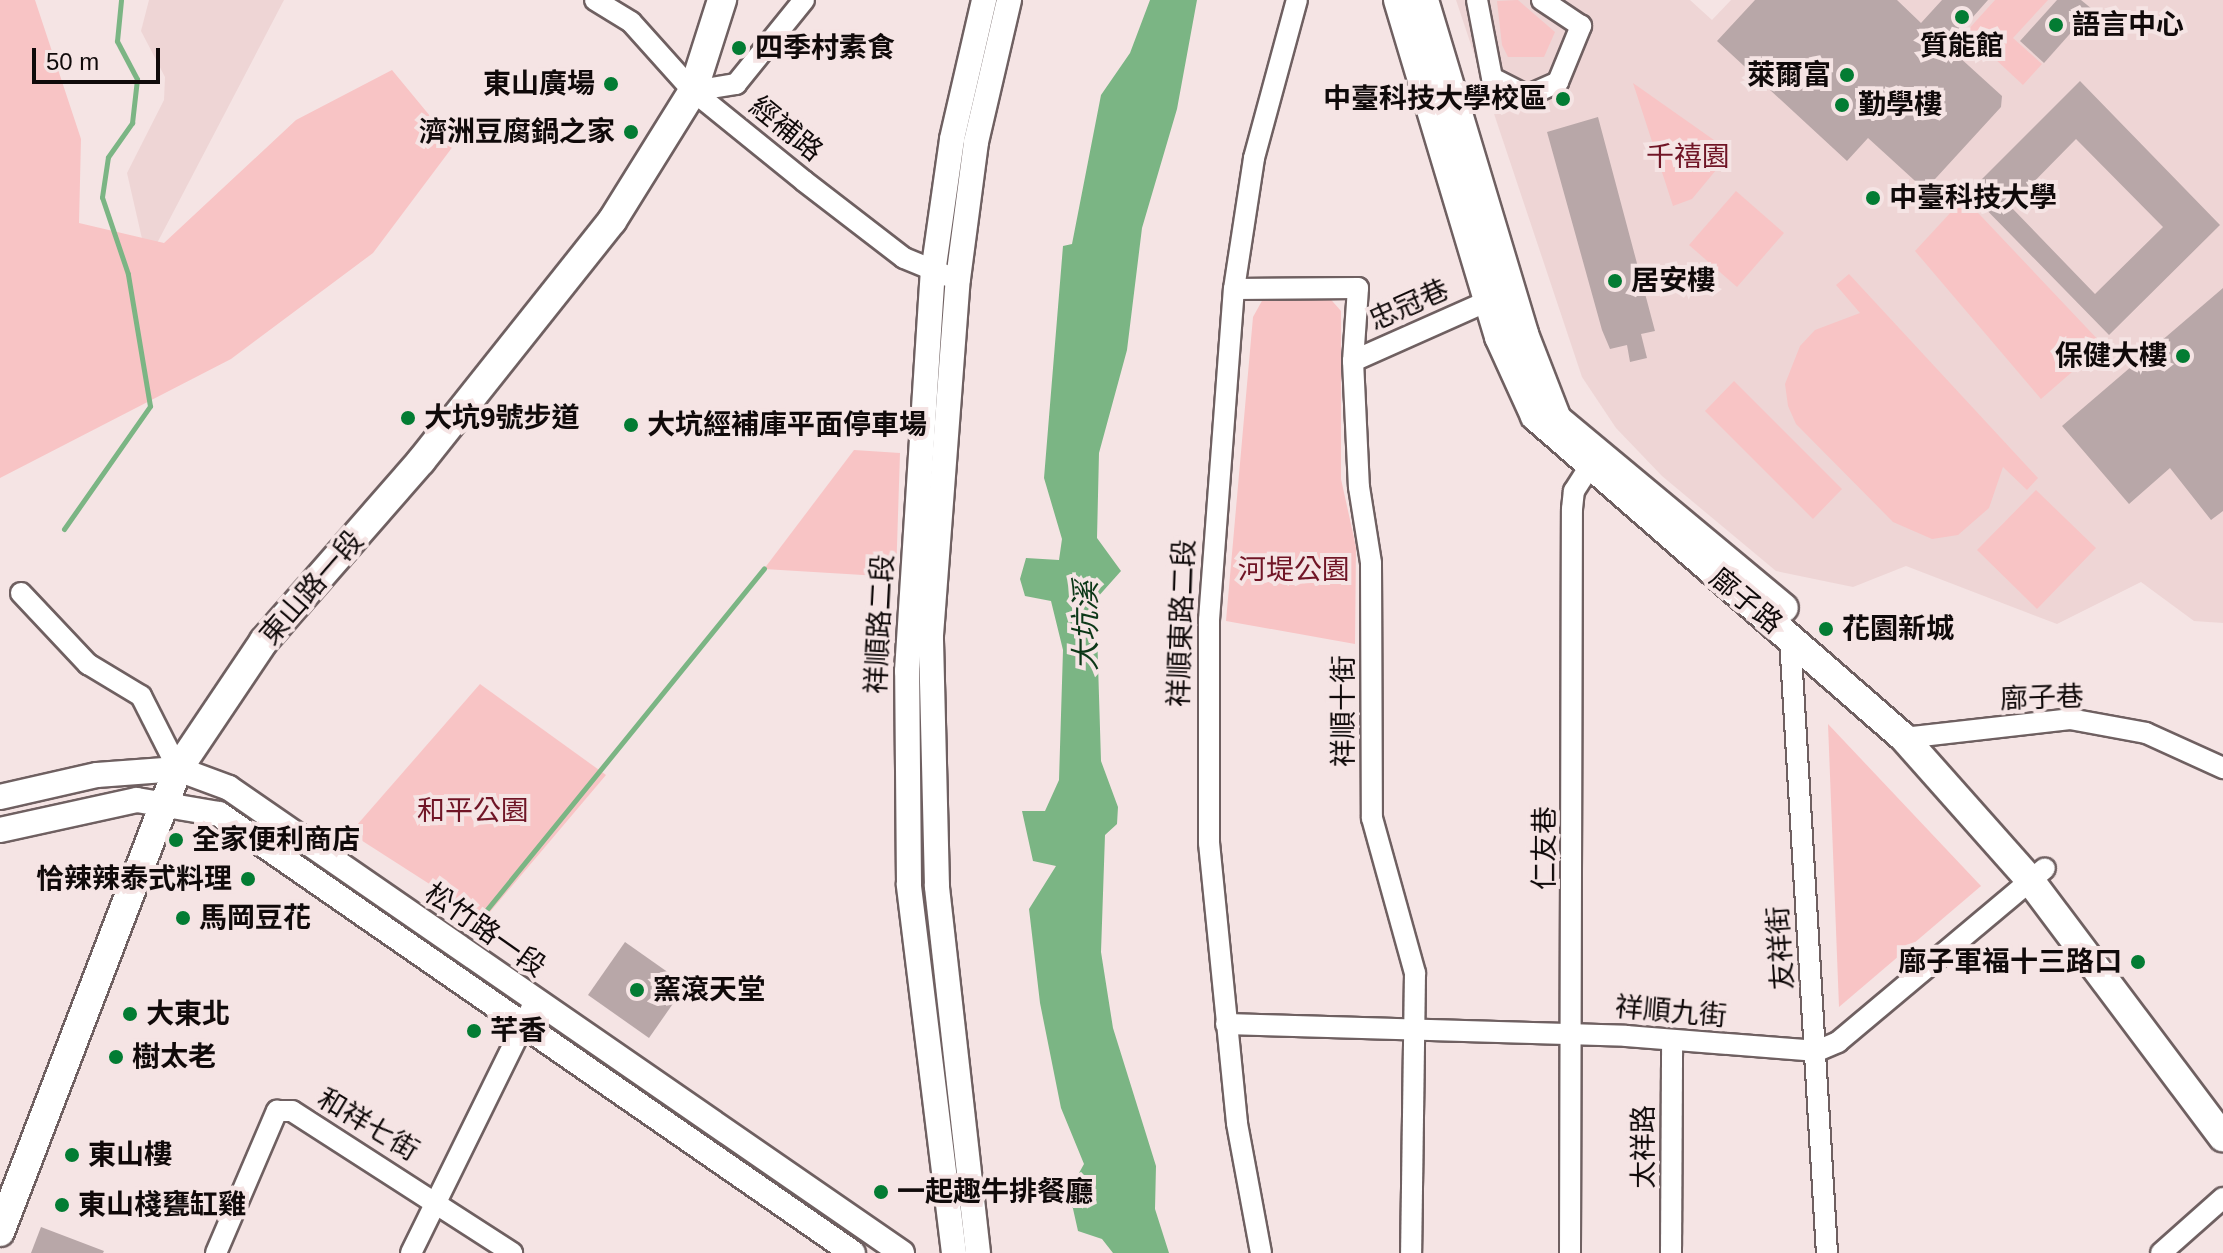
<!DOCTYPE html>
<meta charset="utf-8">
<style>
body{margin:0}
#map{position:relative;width:2223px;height:1253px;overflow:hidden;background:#f5e4e4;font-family:Arial,"Noto Sans TC",sans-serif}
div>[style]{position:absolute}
.built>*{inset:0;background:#eed5d5}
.green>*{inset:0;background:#f8c4c5}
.water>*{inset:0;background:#7bb584}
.stream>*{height:5px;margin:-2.5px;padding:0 2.5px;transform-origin:2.5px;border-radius:2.5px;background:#7bb584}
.building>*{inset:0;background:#b8a7a8}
.roads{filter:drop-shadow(2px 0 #6f6061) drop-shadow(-2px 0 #6f6061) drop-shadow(0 2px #6f6061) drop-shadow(0 -2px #6f6061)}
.minor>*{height:20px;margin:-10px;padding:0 10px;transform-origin:10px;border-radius:10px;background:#fff}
.tertiary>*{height:24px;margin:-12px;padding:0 12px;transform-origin:12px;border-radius:12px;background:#fff}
.secondary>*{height:28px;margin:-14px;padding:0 14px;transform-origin:14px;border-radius:14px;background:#fff}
.dots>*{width:22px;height:22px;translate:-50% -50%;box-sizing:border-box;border:4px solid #f5e4e4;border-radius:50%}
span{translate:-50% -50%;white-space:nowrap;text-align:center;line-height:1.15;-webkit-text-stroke:8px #f5e4e4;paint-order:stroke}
.poi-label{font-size:28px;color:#100a0a;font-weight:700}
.left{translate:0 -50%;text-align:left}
.right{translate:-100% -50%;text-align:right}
.street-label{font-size:28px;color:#100a0a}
.park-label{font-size:28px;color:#701526}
.water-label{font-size:30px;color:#0c3818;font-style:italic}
.scale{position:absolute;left:32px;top:48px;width:128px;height:36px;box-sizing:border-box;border:4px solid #100a0a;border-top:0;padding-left:10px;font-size:24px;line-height:28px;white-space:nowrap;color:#100a0a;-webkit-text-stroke:6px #f5e4e4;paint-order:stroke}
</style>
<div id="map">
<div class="built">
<div style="clip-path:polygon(149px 0,284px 0,154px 249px,143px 243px,127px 173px,164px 100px,165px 77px,141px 31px)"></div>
<div style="clip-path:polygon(1456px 0,1690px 0,1712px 20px,1731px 0,2223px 0,2223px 623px,2194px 621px,2141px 582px,2057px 624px,1906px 566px,1853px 587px,1776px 571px,1662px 476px,1616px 428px,1582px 377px)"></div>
</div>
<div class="green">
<div style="clip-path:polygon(0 0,35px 0,81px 139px,79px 223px,164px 243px,296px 120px,392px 70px,454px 145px,373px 253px,231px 359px,0 478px)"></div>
<div style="clip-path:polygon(1518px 0,1555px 32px,1544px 57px,1508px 57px,1502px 45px,1497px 1px)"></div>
<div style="clip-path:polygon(1995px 0,2048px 0,2013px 38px,2042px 64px,2023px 85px,1966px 32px)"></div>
<div style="clip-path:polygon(1633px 83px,1731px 152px,1692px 199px,1673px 206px)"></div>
<div style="clip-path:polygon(1736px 191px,1784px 233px,1737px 287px,1689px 245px)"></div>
<div style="clip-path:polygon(1964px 198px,2103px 345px,2041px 399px,1915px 251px)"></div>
<div style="clip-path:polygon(1849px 274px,2038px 478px,2027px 490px,2003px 467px,1989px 508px,1958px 535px,1932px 539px,1893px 522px,1796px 424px,1788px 406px,1785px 384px,1800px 346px,1815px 330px,1860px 313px,1836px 285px)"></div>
<div style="clip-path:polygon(1326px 294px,1341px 311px,1341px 479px,1356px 547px,1355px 644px,1226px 621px,1253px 317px,1263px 299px)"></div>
<div style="clip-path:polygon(1734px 381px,1842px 489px,1813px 519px,1705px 411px)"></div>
<div style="clip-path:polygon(854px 450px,900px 453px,896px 577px,764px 569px)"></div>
<div style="clip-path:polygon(2036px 490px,2096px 548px,2037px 609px,1977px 550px)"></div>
<div style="clip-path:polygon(480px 684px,606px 775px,484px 919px,350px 833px)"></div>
<div style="clip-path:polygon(1828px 724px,1981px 886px,1839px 1007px)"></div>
</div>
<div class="water">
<div style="clip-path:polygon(1150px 0,1197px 0,1177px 109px,1142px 228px,1127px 350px,1099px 453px,1097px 538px,1121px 571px,1096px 599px,1101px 761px,1118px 807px,1117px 824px,1105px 835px,1101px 952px,1113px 1028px,1156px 1166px,1155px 1209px,1169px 1253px,1113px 1253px,1102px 1239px,1078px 1231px,1069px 1191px,1084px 1164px,1061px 1108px,1040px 1003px,1029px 909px,1056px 866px,1033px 861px,1022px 811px,1045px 811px,1059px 780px,1063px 650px,1051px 601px,1025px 596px,1020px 579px,1026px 558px,1059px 560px,1062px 539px,1044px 478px,1063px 246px,1072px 244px,1101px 95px,1130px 53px)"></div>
</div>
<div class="stream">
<div style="left:64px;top:529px;width:150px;rotate:-55deg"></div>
<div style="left:150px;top:406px;width:134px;rotate:-99.5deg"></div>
<div style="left:128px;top:274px;width:81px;rotate:-108.7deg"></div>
<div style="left:102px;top:197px;width:40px;rotate:-81.5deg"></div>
<div style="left:108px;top:157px;width:42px;rotate:-54.8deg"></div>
<div style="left:132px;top:123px;width:44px;rotate:-83.5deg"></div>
<div style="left:137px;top:79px;width:43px;rotate:-117.8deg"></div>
<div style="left:117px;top:41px;width:41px;rotate:-84.4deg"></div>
<div style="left:484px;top:913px;width:444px;rotate:-50.9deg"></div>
</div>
<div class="building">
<div style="clip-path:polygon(1755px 0,1897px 0,1921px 23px,1942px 0,1988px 0,1947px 46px,2002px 96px,2001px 107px,1925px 190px,1868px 138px,1847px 161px,1717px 41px)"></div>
<div style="clip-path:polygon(2057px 0,2081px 0,2092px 9px,2044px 63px,2020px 41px)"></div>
<div style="clip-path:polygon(evenodd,2080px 81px,2220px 225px,2109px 335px,1969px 192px,2080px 81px,2076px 139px,2163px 227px,2095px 294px,2010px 206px,2076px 139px)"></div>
<div style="clip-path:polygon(1598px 117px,1655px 331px,1641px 334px,1647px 358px,1630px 362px,1627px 345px,1610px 349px,1602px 330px,1547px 132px)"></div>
<div style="clip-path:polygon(2223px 288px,2223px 511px,2211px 520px,2170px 468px,2129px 504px,2062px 426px)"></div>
<div style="clip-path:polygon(625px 942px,686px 985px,649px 1038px,588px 995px)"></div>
<div style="clip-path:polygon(41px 1227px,104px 1251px,103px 1253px,31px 1253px)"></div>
</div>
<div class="roads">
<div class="minor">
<div style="left:595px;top:0;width:42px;rotate:31.4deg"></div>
<div style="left:631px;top:22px;width:93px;rotate:48.1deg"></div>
<div style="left:693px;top:91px;width:143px;rotate:39deg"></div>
<div style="left:804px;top:181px;width:126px;rotate:37.6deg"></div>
<div style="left:904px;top:258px;width:48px;rotate:22.2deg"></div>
<div style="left:1477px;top:0;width:79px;rotate:79.1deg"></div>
<div style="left:1492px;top:78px;width:39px;rotate:27deg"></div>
<div style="left:1527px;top:96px;width:34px;rotate:-24deg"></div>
<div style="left:1558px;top:82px;width:61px;rotate:-67.7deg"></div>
<div style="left:1581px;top:26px;width:47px;rotate:-146.3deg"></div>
<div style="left:693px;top:91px;width:44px;rotate:-9.2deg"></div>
<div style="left:736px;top:84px;width:108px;rotate:-51deg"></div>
<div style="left:1234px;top:289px;width:124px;rotate:-0.5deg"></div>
<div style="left:1358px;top:288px;width:73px;rotate:93.9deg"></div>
<div style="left:1353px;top:361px;width:126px;rotate:87.3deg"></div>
<div style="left:1359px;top:487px;width:77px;rotate:81deg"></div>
<div style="left:1371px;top:563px;width:255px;rotate:89.8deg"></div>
<div style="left:1372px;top:818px;width:161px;rotate:74.5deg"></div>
<div style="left:1415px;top:973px;width:280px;rotate:90.8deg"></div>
<div style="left:1353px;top:361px;width:148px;rotate:-24deg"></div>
<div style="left:21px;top:593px;width:98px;rotate:46.7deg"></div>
<div style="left:88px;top:664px;width:62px;rotate:31.1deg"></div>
<div style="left:141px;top:696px;width:82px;rotate:63.1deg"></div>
<div style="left:1790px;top:638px;width:616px;rotate:86.56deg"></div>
<div style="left:1904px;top:738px;width:167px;rotate:-6.5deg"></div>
<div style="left:2070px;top:719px;width:77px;rotate:10.4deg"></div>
<div style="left:2146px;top:733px;width:85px;rotate:24.4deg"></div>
<div style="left:1226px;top:1024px;width:400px;rotate:1.7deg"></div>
<div style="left:1626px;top:1036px;width:192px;rotate:4.5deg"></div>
<div style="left:1817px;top:1051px;width:23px;rotate:-23deg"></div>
<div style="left:1838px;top:1042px;width:270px;rotate:-40deg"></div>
<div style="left:216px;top:1253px;width:155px;rotate:-66.8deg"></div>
<div style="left:277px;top:1111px;width:15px"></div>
<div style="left:292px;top:1111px;width:262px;rotate:32.8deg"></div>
<div style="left:411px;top:1253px;width:281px;rotate:-63.8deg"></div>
<div style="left:1261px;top:1253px;width:132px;rotate:-100.5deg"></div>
<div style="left:1237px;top:1123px;width:281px;rotate:-95.7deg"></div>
<div style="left:1209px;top:843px;width:223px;rotate:-90deg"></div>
<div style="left:1209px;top:620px;width:332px;rotate:-85.7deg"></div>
<div style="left:1234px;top:289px;width:133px;rotate:-81.3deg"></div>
<div style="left:1254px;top:158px;width:164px;rotate:-74.8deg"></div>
<div style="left:1570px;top:1253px;width:744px;rotate:-89.85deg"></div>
<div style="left:1572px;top:509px;width:18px;rotate:-84deg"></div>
<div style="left:1574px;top:491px;width:43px;rotate:-57.4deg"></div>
<div style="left:1671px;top:1253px;width:212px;rotate:-89.7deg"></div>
<div style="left:2161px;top:1253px;width:83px;rotate:-41.6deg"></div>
</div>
<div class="tertiary">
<div style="left:0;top:797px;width:99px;rotate:-12.8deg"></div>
<div style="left:97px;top:775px;width:81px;rotate:-4.2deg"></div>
<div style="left:178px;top:769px;width:54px;rotate:20.4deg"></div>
<div style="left:229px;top:788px;width:818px;rotate:34.64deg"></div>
<div style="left:0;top:830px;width:140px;rotate:-12.4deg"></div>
<div style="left:137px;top:800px;width:83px;rotate:9.7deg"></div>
<div style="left:219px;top:814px;width:771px;rotate:34.7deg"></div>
<div style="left:954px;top:1253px;width:372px;rotate:-97deg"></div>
<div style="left:909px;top:884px;width:213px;rotate:-90.5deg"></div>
<div style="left:907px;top:671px;width:399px;rotate:-86.3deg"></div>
<div style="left:933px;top:273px;width:135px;rotate:-81.9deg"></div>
<div style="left:952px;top:139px;width:143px;rotate:-77deg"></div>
<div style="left:978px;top:1253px;width:369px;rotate:-96.4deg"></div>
<div style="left:937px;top:886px;width:251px;rotate:-91.4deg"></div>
<div style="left:931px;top:635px;width:357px;rotate:-85.7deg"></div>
<div style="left:958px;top:279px;width:138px;rotate:-82.5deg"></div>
<div style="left:976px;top:142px;width:146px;rotate:-76.9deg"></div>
</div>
<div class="secondary">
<div style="left:1398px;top:0;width:352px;rotate:73.3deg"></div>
<div style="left:1499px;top:337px;width:87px;rotate:65.5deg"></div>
<div style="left:1535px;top:416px;width:490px;rotate:41.1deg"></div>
<div style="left:1904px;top:738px;width:188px;rotate:48.4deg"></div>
<div style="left:2029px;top:879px;width:323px;rotate:53.1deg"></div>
<div style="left:1424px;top:0;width:349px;rotate:73.3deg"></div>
<div style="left:1524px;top:334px;width:91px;rotate:68.8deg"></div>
<div style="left:1557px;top:419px;width:295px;rotate:39.8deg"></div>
<div style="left:0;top:1232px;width:496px;rotate:-69deg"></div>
<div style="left:178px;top:769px;width:154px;rotate:-56.1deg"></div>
<div style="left:264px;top:641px;width:239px;rotate:-48.9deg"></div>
<div style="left:421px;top:461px;width:307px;rotate:-51.5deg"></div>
<div style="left:612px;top:221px;width:153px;rotate:-58.1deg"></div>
<div style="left:693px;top:91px;width:96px;rotate:-72.3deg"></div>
</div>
</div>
<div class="dots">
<div style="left:1962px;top:17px;background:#037c33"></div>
<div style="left:2056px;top:25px;background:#037c33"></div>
<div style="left:739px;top:48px;background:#037c33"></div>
<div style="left:1847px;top:75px;background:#037c33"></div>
<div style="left:611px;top:84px;background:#037c33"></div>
<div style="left:1563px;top:99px;background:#037c33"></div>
<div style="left:1842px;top:105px;background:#037c33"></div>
<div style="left:631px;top:132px;background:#037c33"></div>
<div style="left:1873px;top:198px;background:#037c33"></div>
<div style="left:1615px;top:281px;background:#037c33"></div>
<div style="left:2183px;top:356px;background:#037c33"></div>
<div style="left:408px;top:418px;background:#037c33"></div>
<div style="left:631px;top:425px;background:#037c33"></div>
<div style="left:1826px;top:629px;background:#037c33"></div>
<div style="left:176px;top:840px;background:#037c33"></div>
<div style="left:248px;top:879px;background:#037c33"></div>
<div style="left:183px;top:918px;background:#037c33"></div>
<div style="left:2138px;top:962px;background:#037c33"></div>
<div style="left:637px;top:990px;background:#037c33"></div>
<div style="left:130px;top:1014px;background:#037c33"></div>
<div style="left:474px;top:1031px;background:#037c33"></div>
<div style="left:116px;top:1057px;background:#037c33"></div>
<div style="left:72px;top:1155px;background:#037c33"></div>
<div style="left:881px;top:1192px;background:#037c33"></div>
<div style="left:62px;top:1205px;background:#037c33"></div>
</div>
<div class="poi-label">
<span class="left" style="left:2072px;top:25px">語言中心</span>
<span style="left:1962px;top:46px">質能館</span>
<span class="left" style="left:755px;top:48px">四季村素食</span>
<span class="right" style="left:1831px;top:75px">萊爾富</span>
<span class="right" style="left:595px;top:84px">東山廣場</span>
<span class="right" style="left:1547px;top:99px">中臺科技大學校區</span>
<span class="left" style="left:1858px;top:105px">勤學樓</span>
<span class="right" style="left:615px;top:132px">濟洲豆腐鍋之家</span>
<span class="left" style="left:1889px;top:198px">中臺科技大學</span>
<span class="left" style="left:1631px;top:281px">居安樓</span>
<span class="right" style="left:2167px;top:356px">保健大樓</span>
<span class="left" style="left:424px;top:418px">大坑9號步道</span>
<span class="left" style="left:647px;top:425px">大坑經補庫平面停車場</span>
<span class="left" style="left:1842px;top:629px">花園新城</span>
<span class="left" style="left:192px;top:840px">全家便利商店</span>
<span class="right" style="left:232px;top:879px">恰辣辣泰式料理</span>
<span class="left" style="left:199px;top:918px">馬岡豆花</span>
<span class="right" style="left:2122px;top:962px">廍子軍福十三路口</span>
<span class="left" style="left:653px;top:990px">窯滾天堂</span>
<span class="left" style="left:146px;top:1014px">大東北</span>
<span class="left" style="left:490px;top:1031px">芊香</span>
<span class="left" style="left:132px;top:1057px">樹太老</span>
<span class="left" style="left:88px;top:1155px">東山樓</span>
<span class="left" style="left:897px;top:1192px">一起趣牛排餐廳</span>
<span class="left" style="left:78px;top:1205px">東山棧甕缸雞</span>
</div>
<div class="street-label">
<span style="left:786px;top:129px;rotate:39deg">經補路</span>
<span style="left:1409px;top:305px;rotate:-24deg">忠冠巷</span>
<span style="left:312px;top:588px;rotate:-49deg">東山路一段</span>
<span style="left:1746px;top:601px;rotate:40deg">廍子路</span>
<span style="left:1182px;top:623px;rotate:-88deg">祥順東路二段</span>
<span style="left:880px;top:624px;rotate:-87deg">祥順路二段</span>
<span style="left:2042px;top:698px;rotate:-2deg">廍子巷</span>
<span style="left:1344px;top:711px;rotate:-90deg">祥順十街</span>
<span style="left:1545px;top:848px;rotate:-90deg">仁友巷</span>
<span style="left:485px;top:930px;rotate:35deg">松竹路一段</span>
<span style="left:1781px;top:948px;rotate:-94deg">友祥街</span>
<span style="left:1671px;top:1012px;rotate:5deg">祥順九街</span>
<span style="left:368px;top:1125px;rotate:31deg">和祥七街</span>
<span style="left:1644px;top:1147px;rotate:-90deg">太祥路</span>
</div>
<div class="park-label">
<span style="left:1688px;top:157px">千禧園</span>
<span style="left:1294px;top:570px">河堤公園</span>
<span style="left:473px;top:811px">和平公園</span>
</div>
<div class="water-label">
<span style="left:1086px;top:626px;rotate:-90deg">大坑溪</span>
</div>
<div class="scale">50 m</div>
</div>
